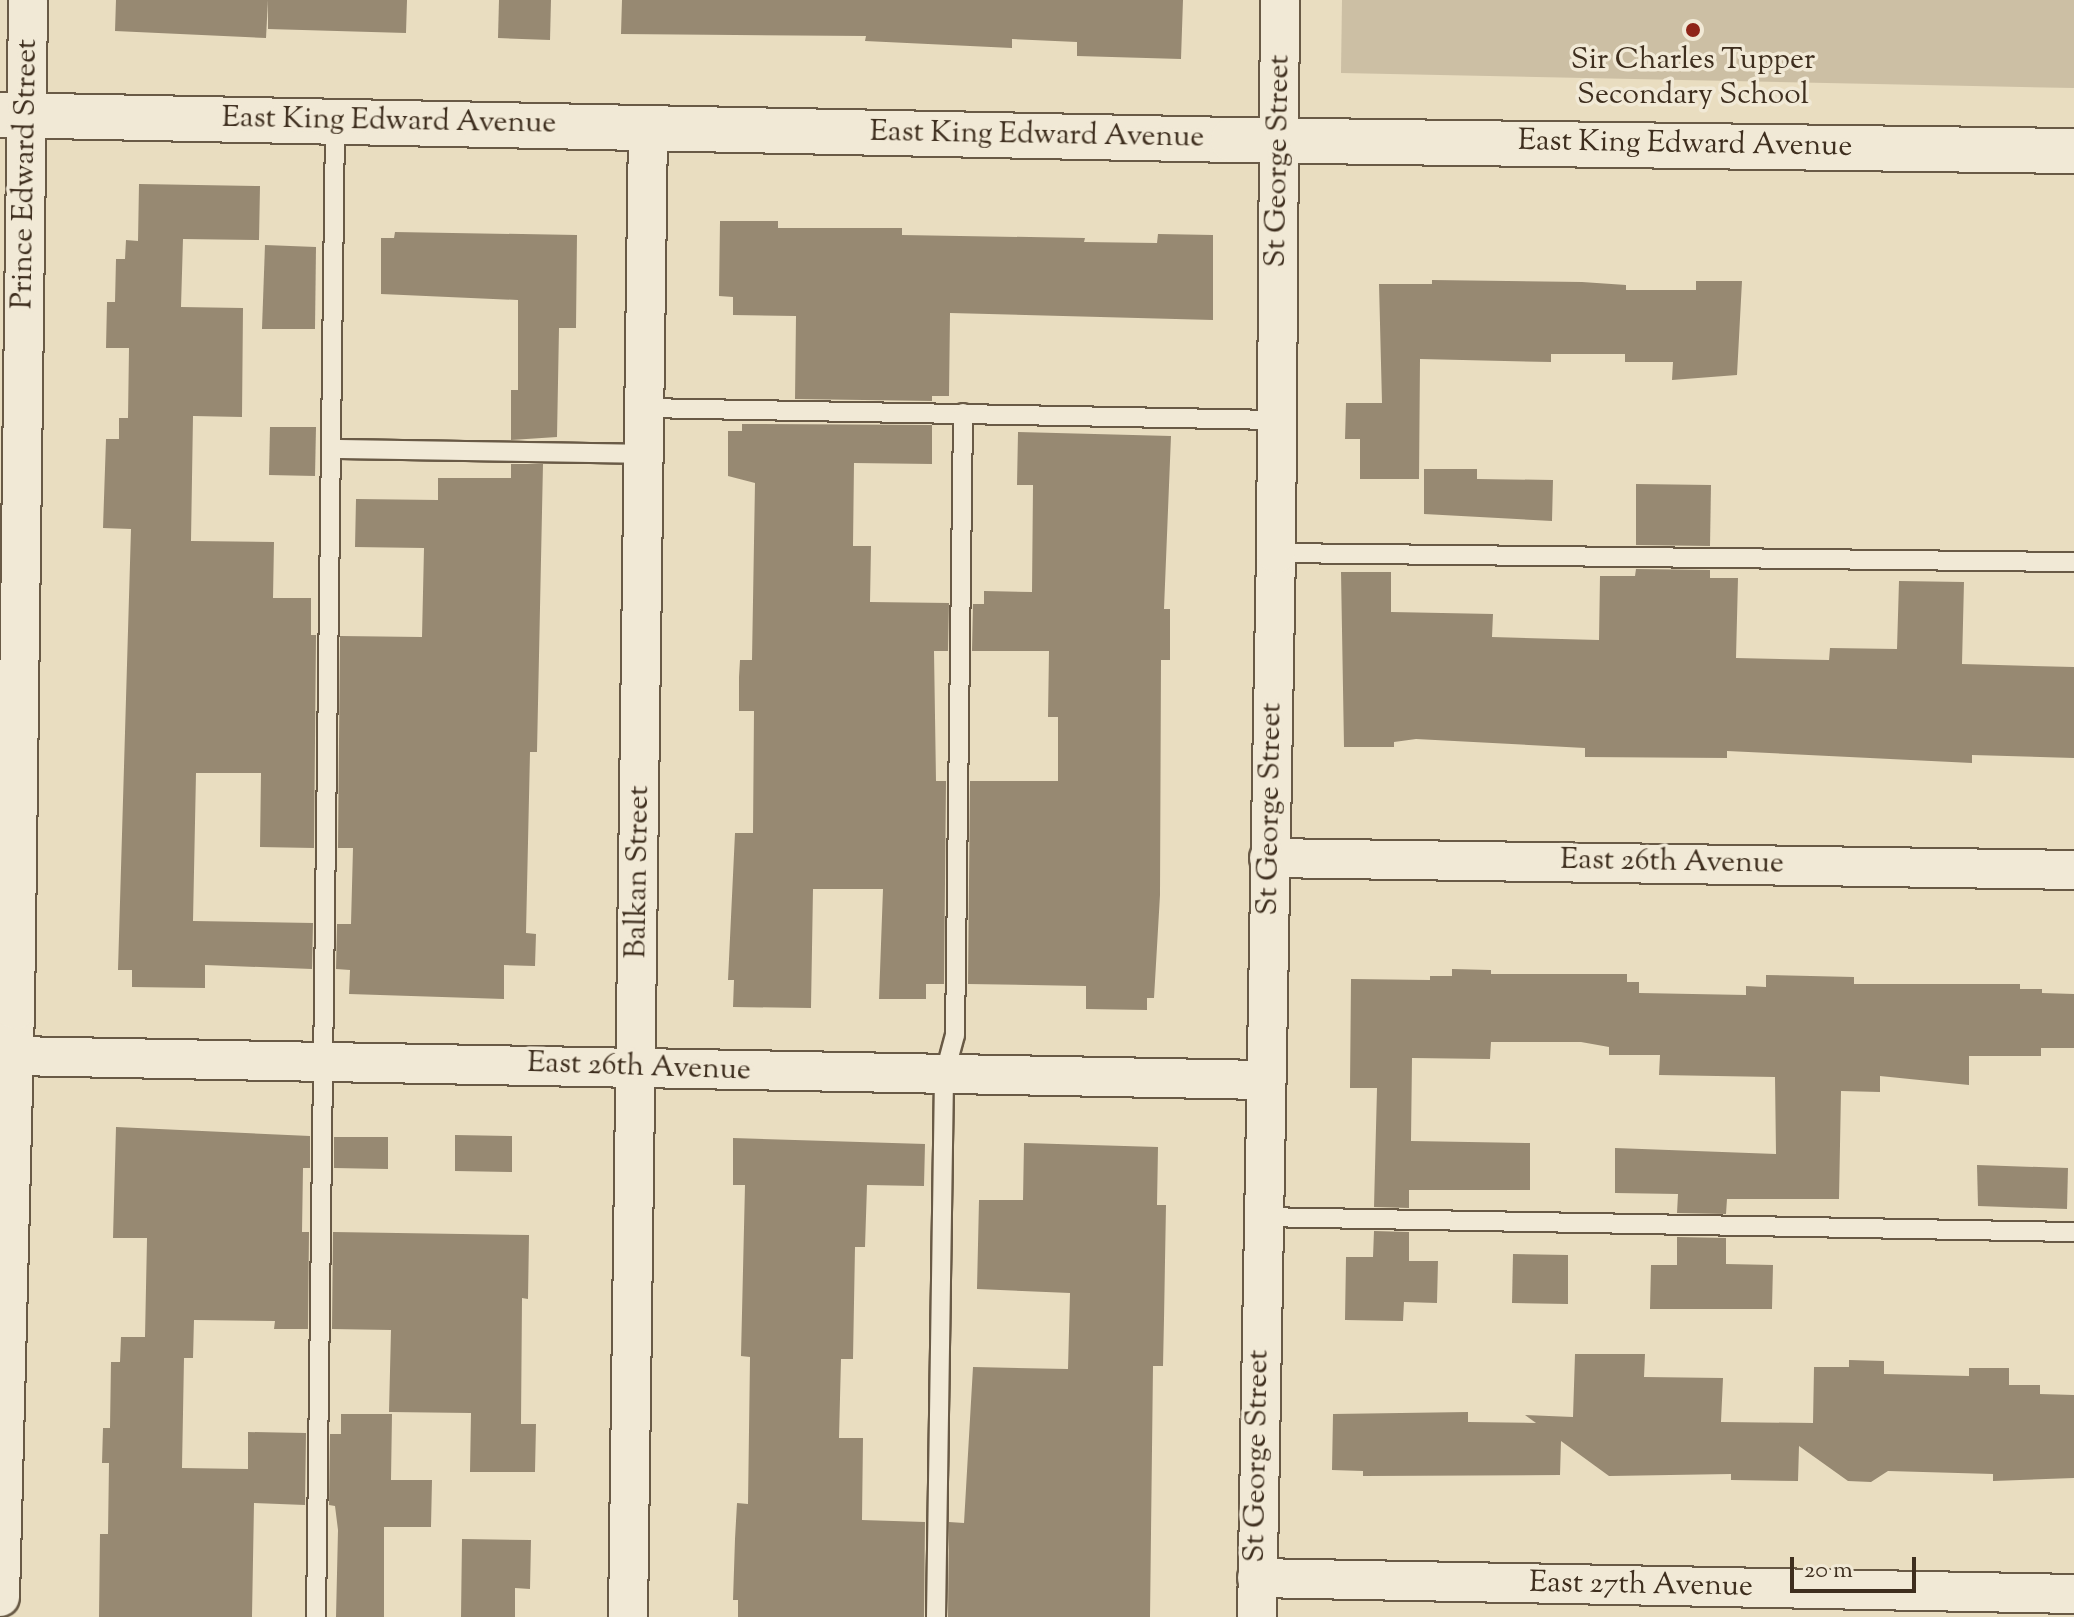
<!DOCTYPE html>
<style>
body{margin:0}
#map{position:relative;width:2074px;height:1617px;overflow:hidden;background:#e9ddc0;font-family:"Sorts Mill Goudy",serif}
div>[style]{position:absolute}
.green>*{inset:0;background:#ccbfa4}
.building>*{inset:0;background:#978972}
.roads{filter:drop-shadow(2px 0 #695a46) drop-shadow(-2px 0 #695a46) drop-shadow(0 2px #695a46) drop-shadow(0 -2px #695a46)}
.lane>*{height:18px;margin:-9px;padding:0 9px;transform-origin:9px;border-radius:9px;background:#f1e9d6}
.street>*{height:38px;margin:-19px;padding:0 19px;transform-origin:19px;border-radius:19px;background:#f1e9d6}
.secondary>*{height:44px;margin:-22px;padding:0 22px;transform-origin:22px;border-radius:22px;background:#f1e9d6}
.dots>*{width:22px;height:22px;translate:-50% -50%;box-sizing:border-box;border:4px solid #f1e9d6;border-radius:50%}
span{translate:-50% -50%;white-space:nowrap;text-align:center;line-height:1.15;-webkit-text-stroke:7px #f1e9d6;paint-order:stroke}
.poi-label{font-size:30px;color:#3e2e1e}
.street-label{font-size:30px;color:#3e2e1e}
.scale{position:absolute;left:1790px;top:1557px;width:126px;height:36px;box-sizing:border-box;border:4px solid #3e2e1e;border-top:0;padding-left:10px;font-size:24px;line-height:28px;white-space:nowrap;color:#3e2e1e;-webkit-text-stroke:6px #f1e9d6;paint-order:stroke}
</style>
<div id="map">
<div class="green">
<div style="clip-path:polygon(1342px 0,2074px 0,2074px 88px,1341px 73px)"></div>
</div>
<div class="building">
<div style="clip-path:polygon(116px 0,268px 0,266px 38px,115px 31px)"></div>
<div style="clip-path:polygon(268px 0,407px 0,406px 33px,268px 29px)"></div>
<div style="clip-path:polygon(499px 0,551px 0,550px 40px,498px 38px)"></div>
<div style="clip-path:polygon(622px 0,1183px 0,1181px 59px,1077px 56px,1077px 42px,1012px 39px,1012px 48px,865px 41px,866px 36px,621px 34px)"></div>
<div style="clip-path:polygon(139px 184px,260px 186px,259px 240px,183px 239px,181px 307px,243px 308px,242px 417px,193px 416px,191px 541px,274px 542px,273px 598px,311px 598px,311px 635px,316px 635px,314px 848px,260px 847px,261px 773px,196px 773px,193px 921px,313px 923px,312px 969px,205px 965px,205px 988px,132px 987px,132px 970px,118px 970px,131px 529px,103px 528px,106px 439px,119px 439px,119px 418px,128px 418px,129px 348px,106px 348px,107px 302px,115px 302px,116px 259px,125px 259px,126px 240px,138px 241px)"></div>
<div style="clip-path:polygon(720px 221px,778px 221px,778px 228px,902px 228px,902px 235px,1085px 238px,1084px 242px,1157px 243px,1158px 234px,1213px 235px,1213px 320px,950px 313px,949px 396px,932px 396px,932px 401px,795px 399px,796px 316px,733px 315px,733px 297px,719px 296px)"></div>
<div style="clip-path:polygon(395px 232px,577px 235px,576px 328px,559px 328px,557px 437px,511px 440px,511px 390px,518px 390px,518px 300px,381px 294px,381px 238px,394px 238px)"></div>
<div style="clip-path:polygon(265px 245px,316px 247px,315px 329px,262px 329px)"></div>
<div style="clip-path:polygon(1432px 280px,1582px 282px,1626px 285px,1626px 290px,1696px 290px,1696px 281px,1742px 281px,1737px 375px,1672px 380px,1673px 362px,1625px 362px,1625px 354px,1551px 354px,1551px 362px,1420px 359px,1419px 479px,1360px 479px,1360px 439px,1345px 439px,1346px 403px,1382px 403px,1379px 284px,1432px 284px)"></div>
<div style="clip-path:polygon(742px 424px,932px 425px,932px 464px,854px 463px,853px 546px,871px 546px,870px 602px,949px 603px,948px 651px,934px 651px,936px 781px,946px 781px,944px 984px,926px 984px,926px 999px,879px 999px,883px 889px,813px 889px,811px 1008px,733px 1007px,734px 980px,728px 980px,735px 833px,753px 833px,754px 711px,739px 711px,739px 677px,740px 660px,752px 660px,755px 483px,728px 476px,728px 431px,742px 431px)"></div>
<div style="clip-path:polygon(270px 427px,316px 427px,315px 476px,269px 475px)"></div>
<div style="clip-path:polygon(1018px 432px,1171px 436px,1164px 609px,1170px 609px,1170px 660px,1161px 660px,1160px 895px,1154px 998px,1147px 998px,1147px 1010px,1086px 1009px,1086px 986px,968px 984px,970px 781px,1058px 781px,1058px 717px,1048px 717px,1049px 651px,972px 651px,973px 604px,984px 604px,984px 591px,1032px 592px,1033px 485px,1017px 485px)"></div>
<div style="clip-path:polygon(511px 464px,543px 464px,537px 752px,530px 752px,526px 933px,536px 934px,535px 966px,504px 965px,504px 999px,349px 994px,350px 970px,336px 969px,337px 924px,351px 924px,353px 848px,338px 848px,340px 636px,422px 637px,424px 548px,355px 547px,356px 499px,438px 500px,438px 478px,511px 478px)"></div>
<div style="clip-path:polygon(1424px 469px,1477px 469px,1477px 479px,1553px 480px,1552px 521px,1424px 514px)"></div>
<div style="clip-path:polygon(1636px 484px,1711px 485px,1710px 546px,1636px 545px)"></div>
<div style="clip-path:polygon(1636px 569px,1710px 570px,1710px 578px,1738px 578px,1736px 658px,1829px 660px,1830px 648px,1897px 649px,1899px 581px,1964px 582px,1962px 664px,2074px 667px,2074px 758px,1972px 755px,1972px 763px,1727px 751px,1727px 758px,1585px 757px,1585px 748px,1416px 739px,1394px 742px,1394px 747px,1344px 747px,1341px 572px,1391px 572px,1391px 612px,1493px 614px,1492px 637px,1599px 640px,1600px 576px,1635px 576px)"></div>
<div style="clip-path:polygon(1452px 969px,1491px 970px,1491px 974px,1627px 974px,1627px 982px,1639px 982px,1639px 993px,1746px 995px,1746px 986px,1766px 987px,1766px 975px,1854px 977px,1854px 984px,2020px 984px,2020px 989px,2042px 989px,2042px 993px,2074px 994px,2074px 1048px,2041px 1048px,2041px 1056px,1969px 1056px,1969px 1085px,1880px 1076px,1880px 1092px,1841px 1091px,1839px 1199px,1727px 1199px,1726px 1214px,1677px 1213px,1678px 1194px,1615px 1193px,1615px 1148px,1776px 1154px,1775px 1077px,1659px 1075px,1660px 1055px,1609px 1055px,1609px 1047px,1581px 1042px,1491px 1042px,1490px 1059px,1412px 1058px,1411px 1141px,1530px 1143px,1530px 1190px,1409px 1190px,1409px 1208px,1374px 1207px,1377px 1088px,1350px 1088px,1351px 979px,1430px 980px,1430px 976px,1452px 976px)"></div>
<div style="clip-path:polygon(116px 1127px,310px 1136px,310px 1168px,303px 1168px,302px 1232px,309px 1232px,308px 1329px,274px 1329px,275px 1321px,194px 1320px,193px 1358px,184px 1358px,182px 1468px,248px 1469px,248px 1432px,306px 1433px,305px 1505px,254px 1503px,252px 1617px,99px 1617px,100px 1534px,108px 1534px,109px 1463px,102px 1463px,103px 1428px,110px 1428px,111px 1362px,120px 1362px,121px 1337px,145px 1337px,147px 1238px,113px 1238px)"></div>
<div style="clip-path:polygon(455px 1135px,512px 1136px,512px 1172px,455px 1171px)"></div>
<div style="clip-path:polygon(334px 1137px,388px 1137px,388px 1169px,334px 1168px)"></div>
<div style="clip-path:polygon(733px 1138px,925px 1144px,924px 1186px,867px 1185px,865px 1247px,855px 1247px,853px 1359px,841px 1359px,839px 1438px,863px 1438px,862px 1520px,925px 1522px,924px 1617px,738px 1617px,738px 1600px,733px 1600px,735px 1539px,737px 1503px,748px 1504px,750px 1357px,741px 1356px,745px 1185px,733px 1185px)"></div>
<div style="clip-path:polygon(1024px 1143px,1158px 1147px,1157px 1205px,1166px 1205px,1164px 1319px,1163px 1366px,1153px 1366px,1150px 1617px,948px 1617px,949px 1522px,964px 1523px,973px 1367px,1068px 1369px,1070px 1293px,977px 1289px,979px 1200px,1023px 1200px)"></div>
<div style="clip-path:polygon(1977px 1165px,2068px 1168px,2067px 1209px,1978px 1206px)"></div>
<div style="clip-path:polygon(1374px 1231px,1409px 1232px,1409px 1261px,1438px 1261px,1437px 1303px,1404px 1302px,1403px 1321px,1345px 1320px,1346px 1257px,1373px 1257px)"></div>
<div style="clip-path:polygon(333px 1232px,529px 1235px,528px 1299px,522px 1298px,521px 1424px,536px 1424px,535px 1472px,470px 1472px,471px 1413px,389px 1412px,391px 1330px,332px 1329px)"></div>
<div style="clip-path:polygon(1677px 1237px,1726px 1238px,1726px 1264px,1773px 1265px,1772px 1309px,1650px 1309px,1651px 1265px,1677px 1265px)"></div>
<div style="clip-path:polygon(1513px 1254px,1568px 1255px,1568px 1304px,1512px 1303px)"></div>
<div style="clip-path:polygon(1575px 1354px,1645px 1354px,1644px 1377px,1723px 1378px,1721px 1422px,1813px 1423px,1814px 1367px,1849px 1367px,1849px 1360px,1884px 1361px,1884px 1374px,1969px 1376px,1969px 1368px,2009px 1368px,2009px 1385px,2040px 1385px,2040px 1394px,2074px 1395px,2074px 1478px,1993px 1481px,1993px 1474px,1888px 1471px,1871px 1482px,1848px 1481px,1799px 1446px,1798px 1481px,1731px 1480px,1731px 1474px,1609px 1476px,1561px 1441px,1560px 1475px,1363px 1476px,1363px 1471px,1332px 1470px,1333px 1414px,1468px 1412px,1468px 1422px,1536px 1423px,1525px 1415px,1573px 1417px)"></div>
<div style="clip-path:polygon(341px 1414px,392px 1414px,391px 1480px,432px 1480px,431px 1527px,384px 1527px,384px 1617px,336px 1617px,338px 1530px,335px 1506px,329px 1505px,330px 1434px,341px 1434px)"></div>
<div style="clip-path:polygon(462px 1539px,531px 1540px,530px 1589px,515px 1588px,515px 1617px,461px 1617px)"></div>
</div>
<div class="roads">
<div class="lane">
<div style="left:645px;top:408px;width:632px;rotate:1.09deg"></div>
<div style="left:333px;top:449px;width:311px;rotate:0.9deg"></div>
<div style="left:1276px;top:553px;width:798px;rotate:0.65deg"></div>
<div style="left:1261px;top:1217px;width:813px;rotate:1.06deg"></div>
<div style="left:316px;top:1617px;width:1497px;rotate:-89.27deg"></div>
<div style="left:936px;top:1617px;width:541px;rotate:-89.15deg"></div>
<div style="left:944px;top:1076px;width:42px;rotate:-75deg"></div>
<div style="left:955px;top:1035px;width:622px;rotate:-89.26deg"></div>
</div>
<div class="street">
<div style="left:1269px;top:858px;width:805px;rotate:0.85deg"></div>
<div style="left:14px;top:1056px;width:1249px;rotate:1.1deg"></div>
<div style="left:1257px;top:1578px;width:817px;rotate:1.12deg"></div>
<div style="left:0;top:1597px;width:587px;rotate:-88.54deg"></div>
<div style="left:15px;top:1010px;width:1010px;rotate:-89.26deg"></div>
<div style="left:628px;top:1617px;width:1490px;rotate:-89.23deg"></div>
<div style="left:1257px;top:1617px;width:1064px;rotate:-88.98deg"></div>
<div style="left:1276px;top:553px;width:553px;rotate:-89.59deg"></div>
</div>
<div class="secondary">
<div style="left:0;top:115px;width:1233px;rotate:1.16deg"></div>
<div style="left:1233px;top:140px;width:841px;rotate:0.75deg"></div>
</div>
</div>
<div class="dots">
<div style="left:1693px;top:30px;background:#8f2418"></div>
</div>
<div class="poi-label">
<span style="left:1693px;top:78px">Sir Charles Tupper<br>Secondary School</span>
</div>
<div class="street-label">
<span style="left:389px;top:122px;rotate:1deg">East King Edward Avenue</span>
<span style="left:1037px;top:136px;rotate:1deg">East King Edward Avenue</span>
<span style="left:1685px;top:145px;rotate:1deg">East King Edward Avenue</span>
<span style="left:1279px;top:161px;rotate:-89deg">St George Street</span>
<span style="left:26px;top:174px;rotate:-89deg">Prince Edward Street</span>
<span style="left:1271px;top:809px;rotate:-89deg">St George Street</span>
<span style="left:1672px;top:863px;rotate:1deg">East 26th Avenue</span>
<span style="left:639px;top:872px;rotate:-89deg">Balkan Street</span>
<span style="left:639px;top:1068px;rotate:2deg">East 26th Avenue</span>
<span style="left:1258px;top:1456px;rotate:-89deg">St George Street</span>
<span style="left:1641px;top:1586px;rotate:1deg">East 27th Avenue</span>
</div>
<div class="scale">20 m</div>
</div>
